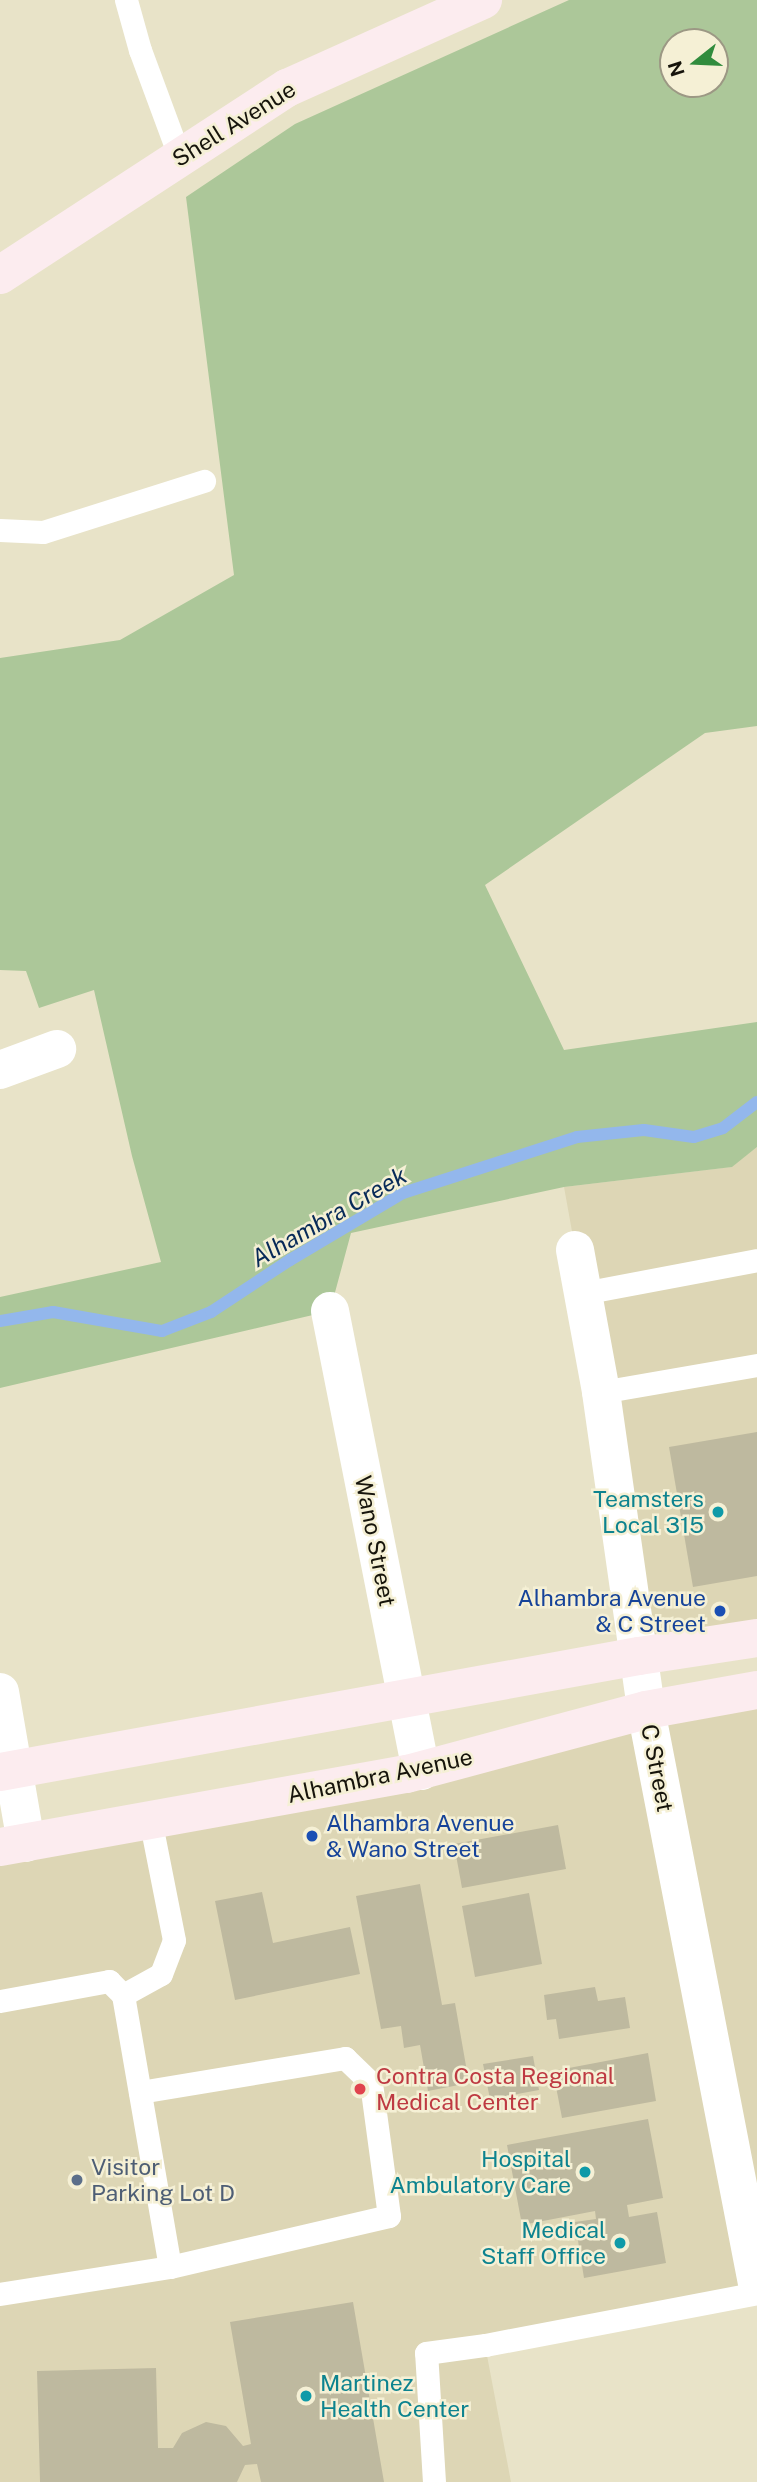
<!DOCTYPE html>
<style>
body{margin:0}
#map{position:relative;width:757px;height:2482px;overflow:hidden;background:#e8e3c8;font-family:"Public Sans",sans-serif}
div>[style]{position:absolute}
.built>*{inset:0;background:#ddd6b5}
.green>*{inset:0;background:#acc799}
.stream>*{height:12px;margin:-6px;padding:0 6px;transform-origin:6px;border-radius:6px;background:#93b7ec}
.building>*{inset:0;background:#beb99f}
.lane>*{height:23px;margin:-11.5px;padding:0 11.5px;transform-origin:11.5px;border-radius:11.5px;background:#fff}
.street>*{height:38px;margin:-19px;padding:0 19px;transform-origin:19px;border-radius:19px;background:#fff}
.secondary>*{height:38px;margin:-19px;padding:0 19px;transform-origin:19px;border-radius:19px;background:#fcecef}
.dots>*{width:19px;height:19px;translate:-50% -50%;box-sizing:border-box;border:4px solid #f5f0d5;border-radius:50%}
span{translate:-50% -50%;white-space:nowrap;text-align:center;line-height:1.15;-webkit-text-stroke:5px #f5f0d5;paint-order:stroke}
.street-label{font-size:23px;color:#16140b}
.culture-label{font-size:23px;color:#0d838f}
.right{translate:-100% -50%;text-align:right}
.left{translate:0 -50%;text-align:left}
.transit-label{font-size:23px;color:#164399}
.health-label{font-size:23px;color:#be3a42}
.service-label{font-size:23px;color:#4e5e75}
.water-label{font-size:24px;color:#072a58;font-style:italic}
.north{position:absolute;left:659px;top:28px;width:70px;height:70px;box-sizing:border-box;background:#f5f0d5;border:2px solid #9c9884;border-radius:50%;rotate:252deg;font-size:19px;font-weight:700;line-height:28px;text-align:center;color:#16140b}
.north::after{content:'';display:block;margin:auto;width:24px;height:32px;background:#318c3d;clip-path:polygon(50% 0,100% 100%,50% 72%,0 100%)}
</style>
<div id="map">
<div class="built">
<div style="clip-path:polygon(757px 1147px,757px 1637px,639px 1656px,601px 1392px,564px 1187px,731px 1167px)"></div>
<div style="clip-path:polygon(757px 1690px,757px 2293px,485px 2345px,511px 2482px,0 2482px,0 1847px)"></div>
</div>
<div class="green">
<div style="clip-path:polygon(evenodd,569px 0,757px 0,757px 726px,705px 733px,485px 885px,564px 1050px,757px 1022px,757px 1147px,732px 1167px,564px 1187px,351px 1233px,330px 1311px,0 1388px,0 1297px,161px 1262px,132px 1156px,94px 990px,39px 1008px,26px 971px,0 970px,0 658px,120px 640px,234px 575px,186px 197px,295px 124px,569px 0,673px 42px,715px 42px,715px 84px,673px 84px,673px 42px)"></div>
</div>
<div class="stream">
<div style="left:0;top:1321px;width:54px;rotate:-9.6deg"></div>
<div style="left:53px;top:1312px;width:111px;rotate:9.9deg"></div>
<div style="left:162px;top:1331px;width:53px;rotate:-21.2deg"></div>
<div style="left:211px;top:1312px;width:95px;rotate:-33.4deg"></div>
<div style="left:290px;top:1260px;width:131px;rotate:-30.7deg"></div>
<div style="left:403px;top:1193px;width:183px;rotate:-17.8deg"></div>
<div style="left:577px;top:1137px;width:67px;rotate:-6deg"></div>
<div style="left:644px;top:1130px;width:50px;rotate:8deg"></div>
<div style="left:694px;top:1137px;width:30px;rotate:-17deg"></div>
<div style="left:723px;top:1128px;width:43px;rotate:-37.4deg"></div>
</div>
<div class="building">
<div style="clip-path:polygon(757px 1432px,757px 1576px,693px 1587px,669px 1447px)"></div>
<div style="clip-path:polygon(558px 1825px,566px 1869px,462px 1888px,454px 1844px)"></div>
<div style="clip-path:polygon(420px 1884px,442px 2005px,455px 2003px,469px 2083px,428px 2091px,420px 2045px,404px 2048px,401px 2026px,381px 2029px,356px 1896px)"></div>
<div style="clip-path:polygon(262px 1892px,273px 1943px,350px 1927px,360px 1974px,235px 2000px,215px 1901px)"></div>
<div style="clip-path:polygon(529px 1893px,542px 1964px,475px 1977px,462px 1906px)"></div>
<div style="clip-path:polygon(595px 1987px,598px 2001px,625px 1997px,630px 2028px,559px 2039px,556px 2019px,547px 2020px,544px 1995px)"></div>
<div style="clip-path:polygon(648px 2053px,656px 2101px,562px 2118px,553px 2071px)"></div>
<div style="clip-path:polygon(533px 2056px,539px 2090px,490px 2099px,483px 2064px)"></div>
<div style="clip-path:polygon(648px 2119px,663px 2198px,627px 2205px,629px 2217px,657px 2212px,666px 2263px,584px 2278px,575px 2222px,596px 2219px,595px 2211px,522px 2225px,507px 2145px)"></div>
<div style="clip-path:polygon(353px 2302px,384px 2482px,261px 2482px,257px 2464px,245px 2465px,237px 2482px,40px 2482px,37px 2371px,156px 2368px,158px 2448px,173px 2448px,182px 2433px,206px 2422px,226px 2426px,243px 2446px,251px 2444px,230px 2322px)"></div>
</div>
<div class="lane">
<div style="left:126px;top:0;width:52px;rotate:74.4deg"></div>
<div style="left:140px;top:50px;width:115px;rotate:69.7deg"></div>
<div style="left:0;top:530px;width:43px;rotate:2.7deg"></div>
<div style="left:43px;top:532px;width:169px;rotate:-17.6deg"></div>
<div style="left:583px;top:1293px;width:177px;rotate:-10.7deg"></div>
<div style="left:601px;top:1392px;width:158px;rotate:-9.8deg"></div>
<div style="left:123px;top:1995px;width:43px;rotate:-28.9deg"></div>
<div style="left:161px;top:1974px;width:36px;rotate:-69deg"></div>
<div style="left:174px;top:1940px;width:123px;rotate:-101.2deg"></div>
<div style="left:0;top:2001px;width:111px;rotate:-10.4deg"></div>
<div style="left:109px;top:1981px;width:20px;rotate:45deg"></div>
<div style="left:123px;top:1995px;width:276px;rotate:80.2deg"></div>
<div style="left:170px;top:2267px;width:172px;rotate:171deg"></div>
<div style="left:140px;top:2092px;width:208px;rotate:-9.4deg"></div>
<div style="left:345px;top:2058px;width:36px;rotate:44deg"></div>
<div style="left:371px;top:2083px;width:134px;rotate:82.3deg"></div>
<div style="left:389px;top:2216px;width:225px;rotate:166.9deg"></div>
<div style="left:434px;top:2482px;width:129px;rotate:-93.5deg"></div>
<div style="left:426px;top:2353px;width:60px;rotate:-7.7deg"></div>
<div style="left:485px;top:2345px;width:277px;rotate:-10.8deg"></div>
</div>
<div class="street">
<div style="left:0;top:1070px;width:61px;rotate:-20.2deg"></div>
<div style="left:575px;top:1250px;width:144px;rotate:79.6deg"></div>
<div style="left:601px;top:1392px;width:321px;rotate:81.9deg"></div>
<div style="left:646px;top:1710px;width:584px;rotate:79.04deg"></div>
<div style="left:330px;top:1311px;width:469px;rotate:78.8deg"></div>
<div style="left:0;top:1692px;width:153px;rotate:80.2deg"></div>
</div>
<div class="secondary">
<div style="left:0;top:275px;width:343px;rotate:-33.1deg"></div>
<div style="left:287px;top:88px;width:215px;rotate:-24.2deg"></div>
<div style="left:0;top:1772px;width:649px;rotate:-10.29deg"></div>
<div style="left:639px;top:1656px;width:119px;rotate:-8.7deg"></div>
<div style="left:0;top:1847px;width:413px;rotate:-10.2deg"></div>
<div style="left:407px;top:1774px;width:247px;rotate:-15deg"></div>
<div style="left:646px;top:1710px;width:113px;rotate:-10.2deg"></div>
</div>
<div class="dots">
<div style="left:718px;top:1512px;background:#0f9aa8"></div>
<div style="left:720px;top:1611px;background:#1a4fb4"></div>
<div style="left:312px;top:1836px;background:#1a4fb4"></div>
<div style="left:360px;top:2089px;background:#e0444e"></div>
<div style="left:585px;top:2172px;background:#0f9aa8"></div>
<div style="left:77px;top:2180px;background:#5c6f8a"></div>
<div style="left:620px;top:2243px;background:#0f9aa8"></div>
<div style="left:306px;top:2396px;background:#0f9aa8"></div>
</div>
<div class="street-label">
<span style="left:234px;top:124px;rotate:-32deg">Shell Avenue</span>
<span style="left:375px;top:1541px;rotate:79deg">Wano Street</span>
<span style="left:657px;top:1768px;rotate:79deg">C Street</span>
<span style="left:380px;top:1776px;rotate:-12deg">Alhambra Avenue</span>
</div>
<div class="culture-label">
<span class="right" style="left:704px;top:1512px">Teamsters<br>Local 315</span>
<span class="right" style="left:571px;top:2172px">Hospital<br>Ambulatory Care</span>
<span class="right" style="left:606px;top:2243px">Medical<br>Staff Office</span>
<span class="left" style="left:320px;top:2396px">Martinez<br>Health Center</span>
</div>
<div class="transit-label">
<span class="right" style="left:706px;top:1611px">Alhambra Avenue<br>&amp; C Street</span>
<span class="left" style="left:326px;top:1836px">Alhambra Avenue<br>&amp; Wano Street</span>
</div>
<div class="health-label">
<span class="left" style="left:376px;top:2089px">Contra Costa Regional<br>Medical Center</span>
</div>
<div class="service-label">
<span class="left" style="left:91px;top:2180px">Visitor<br>Parking Lot D</span>
</div>
<div class="water-label">
<span style="left:329px;top:1217px;rotate:-30deg">Alhambra Creek</span>
</div>
<div class="north">N</div>
</div>
